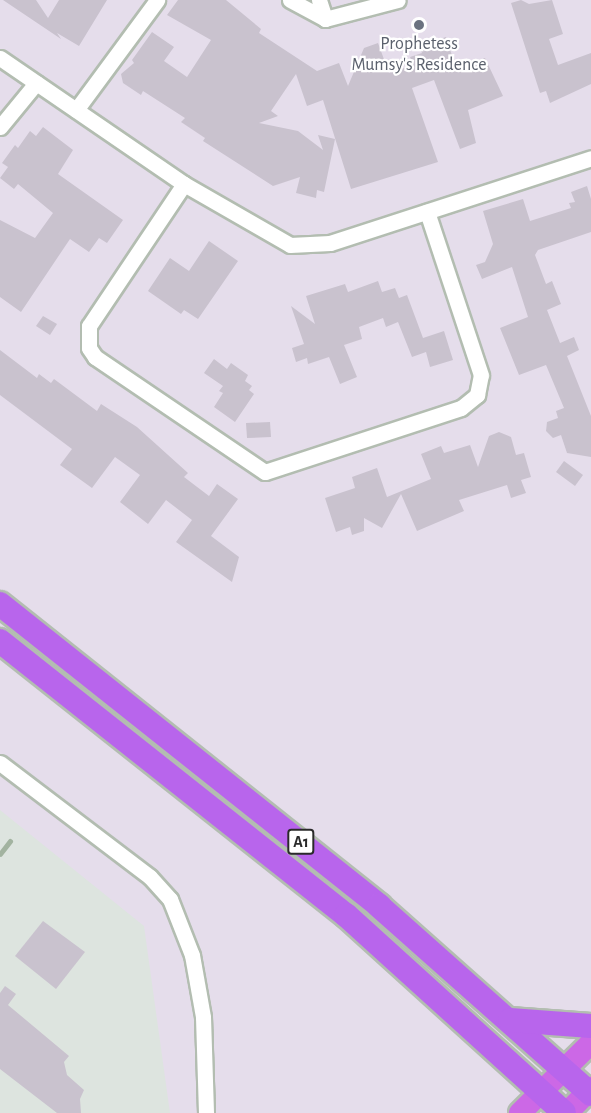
<!DOCTYPE html>
<style>
body{margin:0}
#map{position:relative;width:591px;height:1113px;overflow:hidden;background:#e5ddeb;font-family:"Alegreya Sans",sans-serif}
div>[style]{position:absolute}
.industrial>*{inset:0;background:#dde4df}
.building>*{inset:0;background:#c9c2ce}
.roads{filter:drop-shadow(2px 0 #b3bdb1) drop-shadow(-2px 0 #b3bdb1) drop-shadow(0 2px #b3bdb1) drop-shadow(0 -2px #b3bdb1)}
.minor>*{height:15px;margin:-7.5px;padding:0 7.5px;transform-origin:7.5px;border-radius:7.5px;background:#fff}
.primary>*{height:22px;margin:-11px;padding:0 11px;transform-origin:11px;border-radius:11px;background:#cc68e6}
.trunk>*{height:24px;margin:-12px;padding:0 12px;transform-origin:12px;border-radius:12px;background:#b865ec}
.rail>*{height:4.5px;margin:-2.25px;padding:0 2.25px;transform-origin:2.25px;border-radius:2.25px;background:#a2b3a0}
.dots>*{width:16px;height:16px;translate:-50% -50%;box-sizing:border-box;border:3px solid #fff;border-radius:50%}
span{translate:-50% -50%;white-space:nowrap;text-align:center;line-height:1.15;-webkit-text-stroke:4.5px #fff;paint-order:stroke}
.shield-label span{padding:2px 4px;background:#fff;border:2px solid;border-radius:4px;-webkit-text-stroke-width:0}
.shield-label{font-size:16px;color:#2a2a2a;font-weight:700}
.worship-label{font-size:18px;color:#5b616d}
</style>
<div id="map">
<div class="industrial">
<div style="clip-path:polygon(0 810px,144px 926px,170px 1113px,0 1113px)"></div>
</div>
<div class="building">
<div style="clip-path:polygon(3px 0,36px 0,48px 18px,59px 0,107px 0,79px 46px,57px 33px,61px 39px)"></div>
<div style="clip-path:polygon(178px 0,226px 0,261px 29px,259px 33px,317px 71px,339px 63px,348px 86px,364px 48px,378px 43px,389px 73px,413px 65px,410px 57px,422px 53px,419px 46px,446px 37px,456px 68px,485px 58px,503px 96px,468px 110px,476px 143px,460px 149px,434px 80px,412px 88px,438px 162px,351px 189px,323px 100px,307px 106px,296px 74px,271px 111px,278px 116px,259px 123px,298px 131px,323px 150px,318px 135px,335px 139px,324px 192px,317px 190px,316px 198px,296px 193px,300px 177px,273px 186px,203px 141px,205px 138px,181px 122px,185px 118px,143px 91px,141px 95px,123px 83px,121px 74px,134px 63px,132px 60px,152px 32px,174px 47px,164px 61px,187px 77px,211px 40px,167px 15px)"></div>
<div style="clip-path:polygon(521px 0,529px 4px,552px 0,563px 34px,549px 39px,558px 65px,591px 53px,591px 84px,550px 103px,546px 91px,540px 93px,511px 3px)"></div>
<div style="clip-path:polygon(43px 127px,73px 150px,58px 174px,123px 220px,107px 243px,99px 238px,89px 252px,70px 239px,21px 312px,0 297px,0 220px,35px 238px,53px 213px,18px 184px,14px 189px,0 178px,8px 167px,2px 163px,15px 145px,18px 148px,30px 131px,36px 136px)"></div>
<div style="clip-path:polygon(587px 186px,591px 199px,591px 232px,538px 250px,535px 255px,546px 284px,552px 281px,561px 304px,547px 310px,560px 343px,574px 337px,579px 350px,567px 356px,591px 416px,591px 457px,567px 453px,561px 435px,553px 438px,546px 431px,547px 422px,558px 418px,556px 411px,564px 408px,546px 365px,519px 375px,500px 328px,528px 317px,512px 267px,482px 279px,476px 265px,485px 262px,493px 244px,483px 211px,523px 199px,530px 221px,571px 208px,569px 203px,575px 202px,571px 192px)"></div>
<div style="clip-path:polygon(209px 241px,238px 261px,198px 319px,184px 310px,181px 314px,148px 291px,170px 258px,189px 271px)"></div>
<div style="clip-path:polygon(378px 281px,382px 292px,395px 288px,399px 298px,407px 295px,423px 338px,444px 331px,453px 360px,430px 367px,426px 352px,412px 357px,398px 322px,386px 327px,383px 318px,359px 327px,362px 339px,344px 345px,357px 377px,340px 384px,329px 357px,308px 364px,307px 358px,296px 362px,292px 348px,304px 344px,291px 306px,315px 324px,306px 296px,345px 284px,348px 292px)"></div>
<div style="clip-path:polygon(43px 316px,57px 324px,50px 335px,36px 326px)"></div>
<div style="clip-path:polygon(0 350px,37px 378px,39px 374px,51px 383px,54px 379px,97px 411px,101px 404px,137px 427px,188px 473px,184px 477px,209px 496px,217px 484px,238px 499px,211px 536px,239px 557px,232px 582px,176px 542px,192px 520px,166px 500px,148px 524px,120px 502px,140px 475px,115px 457px,92px 488px,60px 465px,72px 449px,0 395px)"></div>
<div style="clip-path:polygon(214px 359px,227px 369px,231px 363px,248px 375px,245px 381px,252px 386px,249px 390px,254px 394px,235px 422px,214px 407px,223px 393px,219px 391px,223px 386px,204px 373px)"></div>
<div style="clip-path:polygon(270px 422px,271px 437px,247px 438px,246px 423px)"></div>
<div style="clip-path:polygon(499px 432px,511px 437px,516px 455px,524px 453px,531px 477px,521px 480px,526px 493px,511px 498px,507px 485px,459px 500px,464px 511px,417px 531px,401px 494px,382px 528px,364px 518px,364px 531px,352px 535px,350px 527px,336px 532px,325px 498px,355px 488px,352px 477px,377px 468px,387px 497px,431px 479px,421px 454px,441px 446px,444px 453px,470px 445px,478px 467px,489px 436px)"></div>
<div style="clip-path:polygon(564px 461px,583px 475px,575px 486px,556px 472px)"></div>
<div style="clip-path:polygon(43px 921px,85px 952px,56px 989px,15px 956px)"></div>
<div style="clip-path:polygon(5px 986px,16px 994px,8px 1005px,69px 1056px,64px 1062px,67px 1075px,84px 1090px,80px 1099px,81px 1113px,57px 1113px,0 1069px,0 993px)"></div>
</div>
<div class="roads">
<div class="minor">
<div style="left:290px;top:0;width:40px;rotate:28deg"></div>
<div style="left:325px;top:19px;width:75px;rotate:-14.6deg"></div>
<div style="left:319px;top:0;width:20px;rotate:72deg"></div>
<div style="left:0;top:58px;width:223px;rotate:34.4deg"></div>
<div style="left:184px;top:184px;width:122px;rotate:29.9deg"></div>
<div style="left:290px;top:245px;width:40px;rotate:-2.9deg"></div>
<div style="left:330px;top:243px;width:274px;rotate:-18deg"></div>
<div style="left:76px;top:110px;width:137px;rotate:-53.6deg"></div>
<div style="left:0;top:127px;width:57px;rotate:-50.7deg"></div>
<div style="left:184px;top:184px;width:171px;rotate:123.8deg"></div>
<div style="left:89px;top:326px;width:22px;rotate:90deg"></div>
<div style="left:89px;top:348px;width:11px;rotate:56deg"></div>
<div style="left:95px;top:357px;width:205px;rotate:34.1deg"></div>
<div style="left:265px;top:472px;width:206px;rotate:-18.1deg"></div>
<div style="left:461px;top:408px;width:21px;rotate:-39deg"></div>
<div style="left:477px;top:395px;width:20px;rotate:-79deg"></div>
<div style="left:481px;top:375px;width:172px;rotate:-108.3deg"></div>
<div style="left:0;top:763px;width:188px;rotate:37.2deg"></div>
<div style="left:150px;top:877px;width:30px;rotate:48deg"></div>
<div style="left:170px;top:899px;width:60px;rotate:68.6deg"></div>
<div style="left:192px;top:955px;width:63px;rotate:79.9deg"></div>
<div style="left:203px;top:1017px;width:96px;rotate:88.2deg"></div>
</div>
<div class="primary">
<div style="left:520px;top:1113px;width:100px;rotate:-44.6deg"></div>
<div style="left:567px;top:1113px;width:35px;rotate:-46deg"></div>
</div>
<div class="trunk">
<div style="left:0;top:604px;width:485px;rotate:38.5deg"></div>
<div style="left:379px;top:906px;width:283px;rotate:41.6deg"></div>
<div style="left:0;top:641px;width:441px;rotate:38.4deg"></div>
<div style="left:346px;top:915px;width:294px;rotate:42.2deg"></div>
<div style="left:510px;top:1020px;width:81px;rotate:4.2deg"></div>
</div>
</div>
<div class="rail">
<div style="left:0;top:854px;width:16px;rotate:-52deg"></div>
</div>
<div class="dots">
<div style="left:419px;top:25px;background:#6b7280"></div>
</div>
<div class="shield-label">
<span style="left:301px;top:842px">A1</span>
</div>
<div class="worship-label">
<span style="left:419px;top:55px">Prophetess<br>Mumsy's Residence</span>
</div>
</div>
